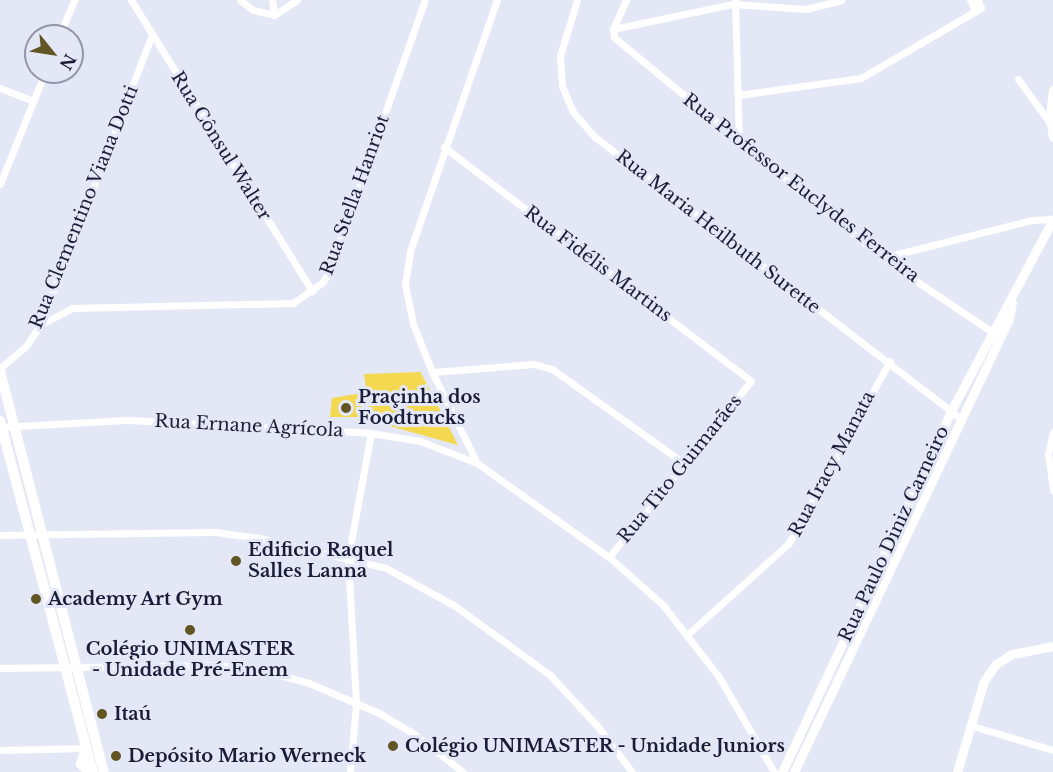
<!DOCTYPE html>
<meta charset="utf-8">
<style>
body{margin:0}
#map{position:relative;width:1053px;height:772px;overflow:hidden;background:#e4e7f6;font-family:"Libre Baskerville",serif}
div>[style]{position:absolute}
.green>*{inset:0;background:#f4d84f}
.minor>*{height:7px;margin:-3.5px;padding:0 3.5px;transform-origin:3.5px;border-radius:3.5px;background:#fff}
.tertiary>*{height:9px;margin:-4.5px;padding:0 4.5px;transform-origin:4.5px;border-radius:4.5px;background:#fff}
.secondary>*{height:10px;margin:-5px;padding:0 5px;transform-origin:5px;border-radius:5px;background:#fff}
.dots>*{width:16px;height:16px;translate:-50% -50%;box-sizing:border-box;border:3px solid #e4e7f6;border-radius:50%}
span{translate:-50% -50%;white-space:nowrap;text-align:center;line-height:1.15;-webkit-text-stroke:6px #e4e7f6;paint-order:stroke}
.street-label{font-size:18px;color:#1a1d37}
.poi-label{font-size:18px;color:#1a1d37;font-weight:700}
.left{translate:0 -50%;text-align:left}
.north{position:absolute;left:24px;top:24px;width:60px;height:60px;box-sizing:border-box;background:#e4e7f6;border:2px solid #9396aa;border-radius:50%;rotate:120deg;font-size:16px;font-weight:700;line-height:24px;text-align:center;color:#1a1d37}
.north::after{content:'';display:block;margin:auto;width:21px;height:27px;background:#615623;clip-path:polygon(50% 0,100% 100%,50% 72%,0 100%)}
</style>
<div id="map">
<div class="green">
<div style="clip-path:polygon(421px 372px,421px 373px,458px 445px,371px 421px,364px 374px)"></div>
<div style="clip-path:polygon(362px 393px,361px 417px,330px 417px,332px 398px)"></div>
</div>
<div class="minor">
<div style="left:131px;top:0;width:343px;rotate:58.1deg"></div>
<div style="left:240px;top:0;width:16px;rotate:38deg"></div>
<div style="left:253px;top:10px;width:22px;rotate:13deg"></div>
<div style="left:274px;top:15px;width:27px;rotate:-33deg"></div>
<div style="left:272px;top:0;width:15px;rotate:82deg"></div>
<div style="left:577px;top:0;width:59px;rotate:106.9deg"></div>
<div style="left:560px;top:56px;width:30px;rotate:86deg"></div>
<div style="left:562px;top:86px;width:28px;rotate:67deg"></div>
<div style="left:573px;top:112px;width:33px;rotate:49deg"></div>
<div style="left:595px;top:137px;width:461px;rotate:37.6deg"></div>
<div style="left:735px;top:0;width:143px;rotate:88.4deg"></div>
<div style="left:970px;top:0;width:11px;rotate:63deg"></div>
<div style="left:613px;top:29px;width:8px;rotate:83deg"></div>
<div style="left:614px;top:37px;width:18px;rotate:41deg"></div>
<div style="left:628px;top:49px;width:329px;rotate:39.4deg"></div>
<div style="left:882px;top:258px;width:136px;rotate:33.9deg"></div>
<div style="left:613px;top:29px;width:123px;rotate:-11.8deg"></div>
<div style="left:733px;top:4px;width:73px;rotate:3.9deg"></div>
<div style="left:806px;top:9px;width:36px;rotate:-14deg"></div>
<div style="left:613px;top:29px;width:32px;rotate:-66deg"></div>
<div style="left:59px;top:36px;width:39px;rotate:-67deg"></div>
<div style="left:1018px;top:79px;width:54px;rotate:54deg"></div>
<div style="left:0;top:88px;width:36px;rotate:21deg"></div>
<div style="left:738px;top:95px;width:124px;rotate:-7.9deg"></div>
<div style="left:861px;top:78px;width:139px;rotate:-30.3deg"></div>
<div style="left:981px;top:8px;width:9px;rotate:-111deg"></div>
<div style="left:444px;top:147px;width:386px;rotate:37.3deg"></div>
<div style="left:751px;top:381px;width:226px;rotate:128.9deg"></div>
<div style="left:0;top:184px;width:121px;rotate:-68.1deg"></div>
<div style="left:882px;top:258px;width:155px;rotate:-14.2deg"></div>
<div style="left:1032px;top:220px;width:20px;rotate:-3deg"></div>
<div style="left:40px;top:325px;width:36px;rotate:-28deg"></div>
<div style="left:72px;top:308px;width:221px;rotate:-1.3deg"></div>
<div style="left:293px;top:303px;width:35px;rotate:-35deg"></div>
<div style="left:322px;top:283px;width:13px;rotate:-58deg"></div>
<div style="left:329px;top:272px;width:288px;rotate:-70.6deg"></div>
<div style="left:0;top:368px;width:34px;rotate:-40deg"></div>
<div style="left:26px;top:346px;width:25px;rotate:-56deg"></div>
<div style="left:40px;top:325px;width:311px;rotate:-68.9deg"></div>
<div style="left:432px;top:372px;width:102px;rotate:-4.5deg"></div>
<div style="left:534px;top:364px;width:19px;rotate:16deg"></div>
<div style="left:552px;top:369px;width:162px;rotate:35.5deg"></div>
<div style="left:0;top:427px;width:127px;rotate:-3.2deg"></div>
<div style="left:127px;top:420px;width:244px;rotate:3deg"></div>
<div style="left:371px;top:433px;width:50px;rotate:9.3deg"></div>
<div style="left:420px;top:441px;width:61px;rotate:21.1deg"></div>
<div style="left:477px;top:463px;width:162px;rotate:35.5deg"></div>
<div style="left:609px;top:557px;width:72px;rotate:41.6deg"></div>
<div style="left:663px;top:605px;width:91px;rotate:52.1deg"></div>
<div style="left:719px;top:677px;width:110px;rotate:59.9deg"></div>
<div style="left:1053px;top:432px;width:23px;rotate:103deg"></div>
<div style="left:1048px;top:454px;width:37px;rotate:82deg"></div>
<div style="left:477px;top:463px;width:102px;rotate:-116.3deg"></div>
<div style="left:432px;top:372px;width:52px;rotate:-111.6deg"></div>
<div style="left:413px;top:324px;width:41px;rotate:-101.3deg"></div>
<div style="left:405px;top:284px;width:33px;rotate:-81deg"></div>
<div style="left:410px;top:251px;width:266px;rotate:-70.9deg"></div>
<div style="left:0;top:535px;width:215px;rotate:-0.8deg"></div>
<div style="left:215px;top:532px;width:44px;rotate:7.8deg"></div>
<div style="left:259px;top:538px;width:130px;rotate:13.3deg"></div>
<div style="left:386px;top:568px;width:79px;rotate:28.8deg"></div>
<div style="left:455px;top:606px;width:117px;rotate:36deg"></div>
<div style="left:550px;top:675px;width:72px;rotate:47.2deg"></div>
<div style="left:599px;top:728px;width:55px;rotate:53.1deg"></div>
<div style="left:688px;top:634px;width:136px;rotate:-42deg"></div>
<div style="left:789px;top:543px;width:208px;rotate:-61deg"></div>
<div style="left:0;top:668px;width:220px;rotate:-0.8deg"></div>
<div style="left:220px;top:665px;width:45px;rotate:7.6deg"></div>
<div style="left:265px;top:671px;width:46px;rotate:15.3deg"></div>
<div style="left:309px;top:683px;width:76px;rotate:23.2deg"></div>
<div style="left:379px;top:713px;width:41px;rotate:31deg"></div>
<div style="left:414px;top:734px;width:62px;rotate:37.8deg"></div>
<div style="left:969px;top:725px;width:88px;rotate:16.6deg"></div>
<div style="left:0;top:750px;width:86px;rotate:-1.3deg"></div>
<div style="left:350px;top:772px;width:69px;rotate:-85deg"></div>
<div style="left:356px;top:703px;width:145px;rotate:-93.2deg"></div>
<div style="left:348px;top:558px;width:127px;rotate:-79.6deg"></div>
</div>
<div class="tertiary">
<div style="left:1053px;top:90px;width:24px;rotate:97deg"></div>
<div style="left:1050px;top:114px;width:23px;rotate:83deg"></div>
<div style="left:782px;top:772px;width:399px;rotate:-64.9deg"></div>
<div style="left:951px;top:411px;width:217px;rotate:-62deg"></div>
<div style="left:794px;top:772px;width:501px;rotate:-64.61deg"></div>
<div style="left:1009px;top:319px;width:17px;rotate:-80deg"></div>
<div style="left:957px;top:772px;width:95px;rotate:-73.5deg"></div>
<div style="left:984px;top:681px;width:21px;rotate:-55deg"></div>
<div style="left:996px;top:664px;width:19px;rotate:-32deg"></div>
<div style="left:1012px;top:654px;width:42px;rotate:-11deg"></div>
</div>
<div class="secondary">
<div style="left:0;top:371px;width:414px;rotate:75.5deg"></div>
<div style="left:0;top:421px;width:363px;rotate:75.2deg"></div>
<div style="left:86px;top:748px;width:17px;rotate:107deg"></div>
<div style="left:81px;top:764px;width:11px;rotate:45deg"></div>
</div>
<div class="dots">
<div style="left:346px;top:408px;background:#615623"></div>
<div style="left:236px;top:561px;background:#615623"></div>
<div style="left:36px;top:599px;background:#615623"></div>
<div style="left:190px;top:630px;background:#615623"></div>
<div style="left:102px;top:714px;background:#615623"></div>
<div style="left:393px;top:746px;background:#615623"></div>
<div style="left:116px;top:756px;background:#615623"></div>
</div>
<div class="street-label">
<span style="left:221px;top:146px;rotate:58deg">Rua Cônsul Walter</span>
<span style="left:801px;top:188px;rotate:38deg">Rua Professor Euclydes Ferreira</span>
<span style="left:355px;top:195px;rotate:-70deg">Rua Stella Hanriot</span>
<span style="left:84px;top:207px;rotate:-68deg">Rua Clementino Viana Dotti</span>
<span style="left:718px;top:232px;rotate:38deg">Rua Maria Heilbuth Surette</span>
<span style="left:598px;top:264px;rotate:37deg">Rua Fidélis Martins</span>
<span style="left:249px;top:426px;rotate:3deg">Rua Ernane Agrícola</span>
<span style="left:832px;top:464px;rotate:-62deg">Rua Iracy Manata</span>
<span style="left:680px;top:469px;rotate:-51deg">Rua Tito Guimarães</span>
<span style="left:894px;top:534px;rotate:-65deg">Rua Paulo Diniz Carneiro</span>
</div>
<div class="poi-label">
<span class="left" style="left:358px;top:408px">Praçinha dos<br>Foodtrucks</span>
<span class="left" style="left:248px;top:561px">Edificio Raquel<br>Salles Lanna</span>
<span class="left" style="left:48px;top:599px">Academy Art Gym</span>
<span style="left:190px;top:660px">Colégio UNIMASTER<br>- Unidade Pré-Enem</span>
<span class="left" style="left:114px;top:714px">Itaú</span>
<span class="left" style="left:405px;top:746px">Colégio UNIMASTER - Unidade Juniors</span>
<span class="left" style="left:128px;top:756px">Depósito Mario Werneck</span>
</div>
<div class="north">N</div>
</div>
